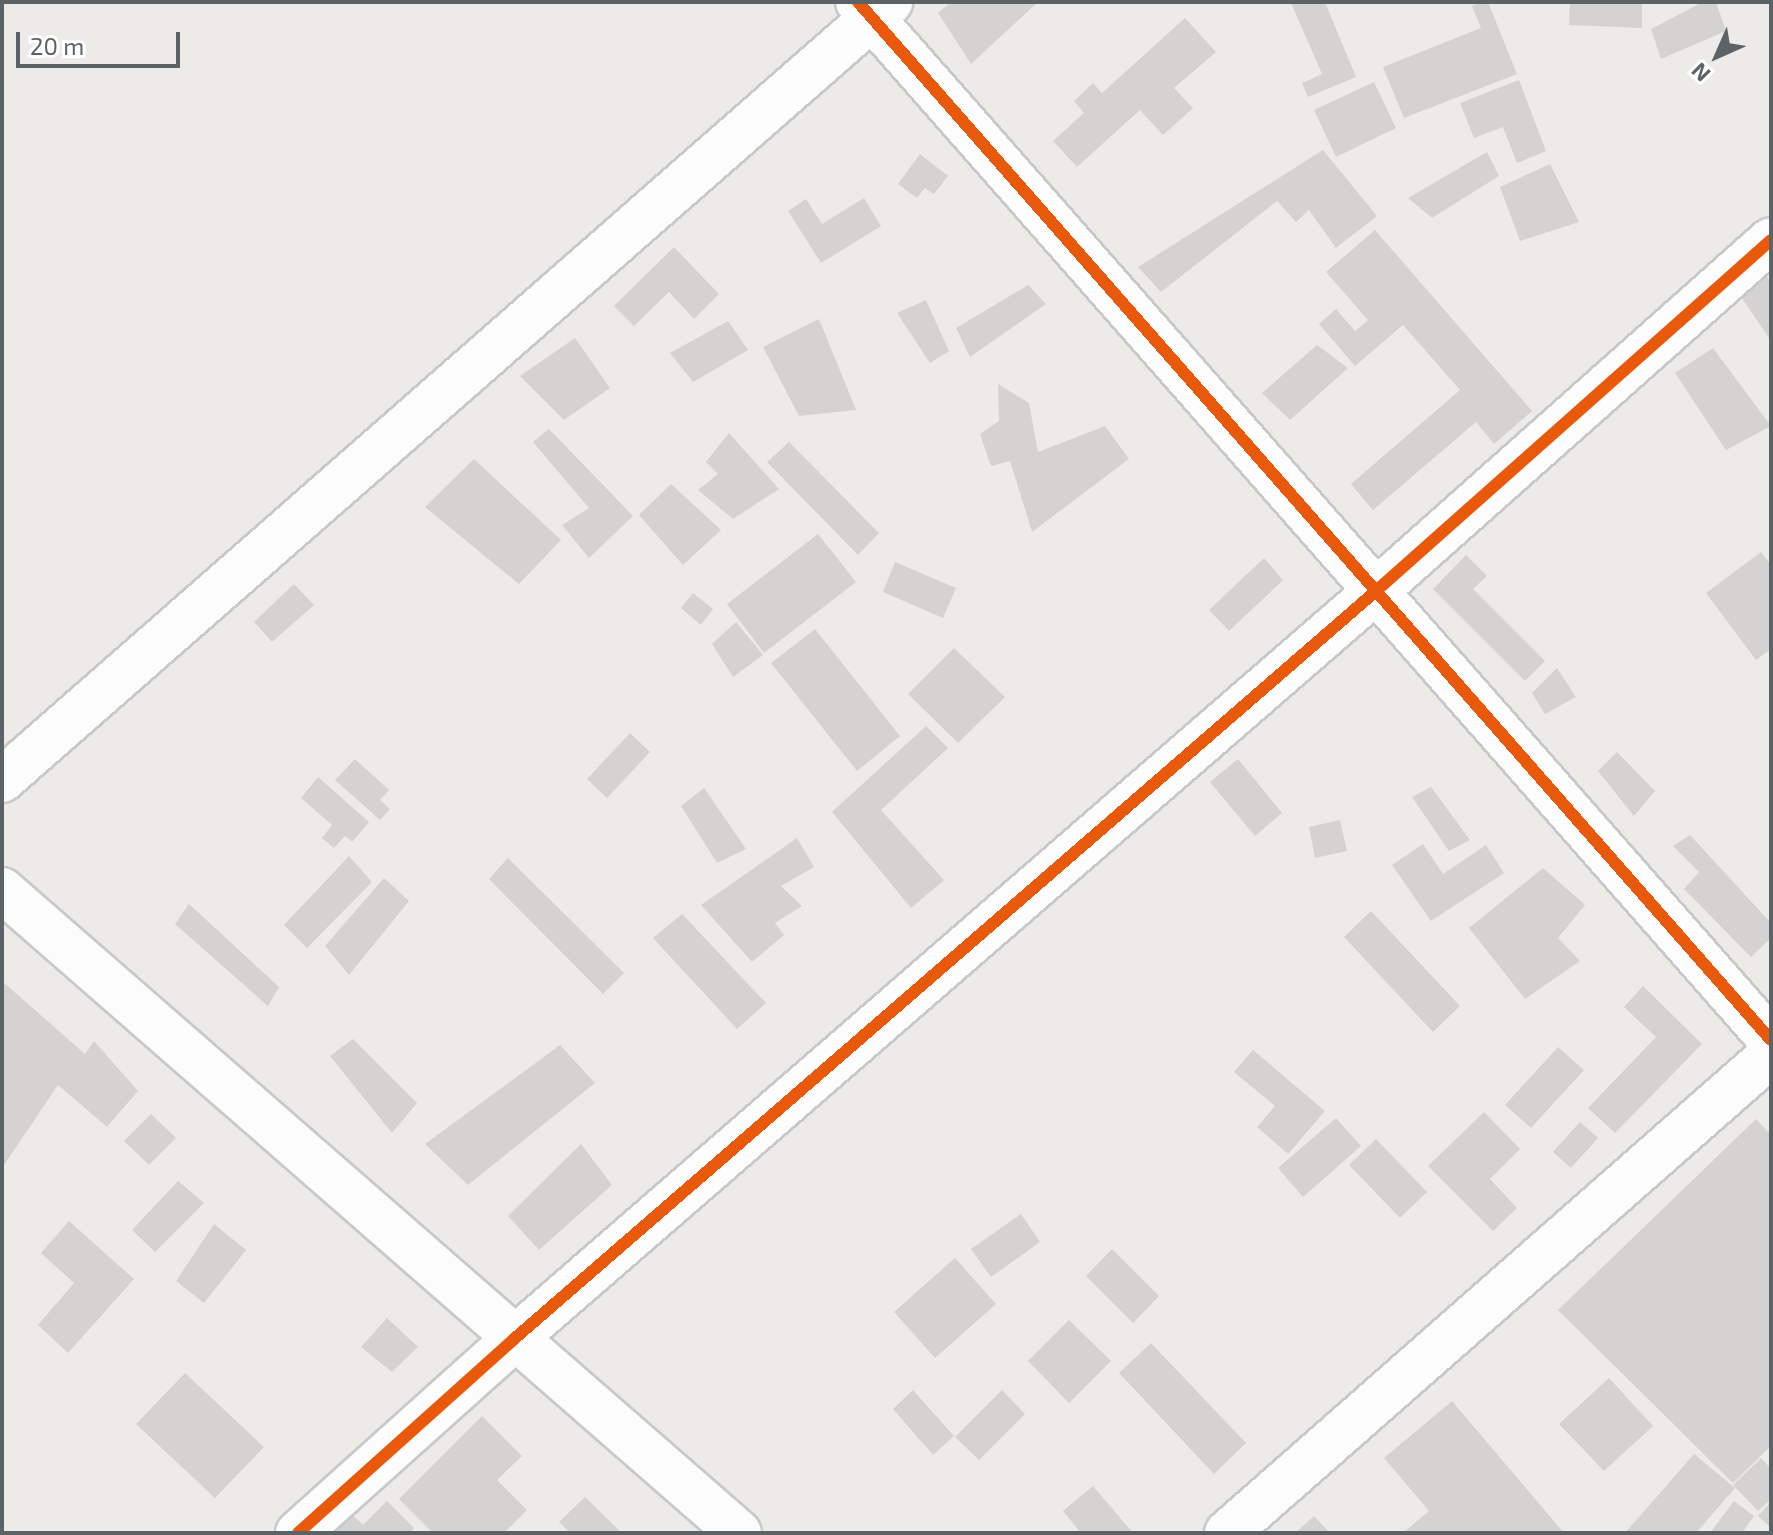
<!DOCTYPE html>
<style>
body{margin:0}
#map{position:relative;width:1773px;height:1535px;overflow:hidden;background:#edebe8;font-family:"Exo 2",sans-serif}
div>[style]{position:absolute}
.building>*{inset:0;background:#d5d3d2}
.roads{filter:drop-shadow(2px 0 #c9c9c9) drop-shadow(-2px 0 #c9c9c9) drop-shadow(0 2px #c9c9c9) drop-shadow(0 -2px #c9c9c9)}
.street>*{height:44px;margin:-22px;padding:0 22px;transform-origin:22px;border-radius:22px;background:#fcfcfc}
.cycleway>*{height:12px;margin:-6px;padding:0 6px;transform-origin:6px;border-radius:6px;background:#e8590c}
span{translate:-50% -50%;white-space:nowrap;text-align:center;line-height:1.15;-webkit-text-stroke:7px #fff;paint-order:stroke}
.frame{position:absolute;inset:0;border:4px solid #5c6367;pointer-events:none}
.north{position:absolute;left:1677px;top:16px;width:80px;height:80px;-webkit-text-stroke:6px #fff;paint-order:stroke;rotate:225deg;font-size:22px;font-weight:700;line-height:32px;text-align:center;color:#5c6367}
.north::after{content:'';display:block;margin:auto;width:28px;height:36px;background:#5c6367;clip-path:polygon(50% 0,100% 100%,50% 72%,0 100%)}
.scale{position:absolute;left:16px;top:32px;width:164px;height:36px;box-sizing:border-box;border:4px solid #5c6367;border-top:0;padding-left:10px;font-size:24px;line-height:28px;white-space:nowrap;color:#5c6367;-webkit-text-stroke:6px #fff;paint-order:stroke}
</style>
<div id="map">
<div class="building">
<div style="clip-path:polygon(951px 2px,1038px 2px,971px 64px,938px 13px)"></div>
<div style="clip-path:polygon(1294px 2px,1325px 2px,1356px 77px,1308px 97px,1302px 83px,1322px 74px,1291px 3px)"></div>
<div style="clip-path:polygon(1481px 2px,1488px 2px,1517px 74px,1404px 118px,1383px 67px,1481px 28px,1472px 6px)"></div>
<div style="clip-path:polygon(1570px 2px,1642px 2px,1642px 28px,1569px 25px)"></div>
<div style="clip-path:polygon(1703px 2px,1716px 2px,1726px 31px,1661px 59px,1651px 29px)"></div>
<div style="clip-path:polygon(1185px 18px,1216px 52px,1174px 88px,1193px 108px,1163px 135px,1140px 110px,1077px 167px,1053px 141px,1084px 113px,1074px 101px,1093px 83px,1102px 93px)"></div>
<div style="clip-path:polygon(1519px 80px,1546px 151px,1517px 163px,1503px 127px,1474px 138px,1460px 103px)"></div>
<div style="clip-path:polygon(1374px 82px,1396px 128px,1336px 157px,1314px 110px)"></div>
<div style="clip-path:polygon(1323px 150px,1377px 216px,1336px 248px,1309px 210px,1296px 222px,1277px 201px,1161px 292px,1138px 267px)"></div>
<div style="clip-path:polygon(1487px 152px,1499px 176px,1432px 218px,1408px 198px)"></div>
<div style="clip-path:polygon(920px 154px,948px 176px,934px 194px,925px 188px,917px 198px,898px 184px)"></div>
<div style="clip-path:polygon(1550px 164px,1579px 222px,1520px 241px,1500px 187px)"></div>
<div style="clip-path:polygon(864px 198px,881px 226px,821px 263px,788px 211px,806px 199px,822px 224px)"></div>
<div style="clip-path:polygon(1375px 230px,1532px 411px,1494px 444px,1476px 422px,1373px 510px,1351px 484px,1460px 390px,1403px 325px,1355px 366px,1319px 324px,1336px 309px,1355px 331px,1368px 320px,1326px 272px)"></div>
<div style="clip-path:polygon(674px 247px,719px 294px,694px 319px,669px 292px,634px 326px,614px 306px)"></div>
<div style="clip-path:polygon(1765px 274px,1771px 283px,1771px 341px,1742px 298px)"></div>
<div style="clip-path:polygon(1028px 285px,1046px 304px,970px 357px,956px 328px)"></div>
<div style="clip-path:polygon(926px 300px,949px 351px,930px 363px,897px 313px)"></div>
<div style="clip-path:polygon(819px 319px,856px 410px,799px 416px,763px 347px)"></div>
<div style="clip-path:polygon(728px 321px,748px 350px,693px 382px,670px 353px)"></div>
<div style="clip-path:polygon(575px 338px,610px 388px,564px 420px,520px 376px)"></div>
<div style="clip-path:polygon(1317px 345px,1348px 368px,1290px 420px,1262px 393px)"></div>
<div style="clip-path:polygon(1713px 348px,1771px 426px,1726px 450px,1675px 373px)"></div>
<div style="clip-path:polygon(998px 384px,1029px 403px,1038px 452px,1105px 426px,1129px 459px,1032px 532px,1010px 461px,991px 466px,980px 434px,999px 421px)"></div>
<div style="clip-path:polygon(549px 429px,633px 516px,589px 558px,562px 525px,589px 508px,533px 442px)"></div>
<div style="clip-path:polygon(729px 433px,779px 489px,733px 519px,698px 490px,718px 474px,706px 462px)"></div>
<div style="clip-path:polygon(789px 442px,879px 533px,858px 555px,767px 462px)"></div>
<div style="clip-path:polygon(474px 459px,561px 540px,519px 584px,425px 507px)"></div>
<div style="clip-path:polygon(671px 484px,721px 530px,683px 565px,639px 515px)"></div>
<div style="clip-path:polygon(818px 534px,856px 582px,764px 653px,727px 604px)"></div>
<div style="clip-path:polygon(1761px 552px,1771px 565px,1771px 649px,1756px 660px,1706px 593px)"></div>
<div style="clip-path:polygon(1466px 555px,1487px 576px,1473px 589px,1545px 661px,1525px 681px,1433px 589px)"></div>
<div style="clip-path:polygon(1264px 558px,1283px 580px,1229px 631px,1209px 610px)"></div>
<div style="clip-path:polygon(895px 562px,956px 588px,943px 618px,883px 592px)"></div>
<div style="clip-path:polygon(294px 584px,314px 605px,272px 642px,254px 622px)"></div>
<div style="clip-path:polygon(693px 593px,713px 609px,701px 625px,681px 608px)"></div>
<div style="clip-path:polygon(736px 622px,763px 655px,733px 677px,712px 644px)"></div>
<div style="clip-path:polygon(815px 629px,900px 736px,857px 771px,771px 663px)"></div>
<div style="clip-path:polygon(954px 648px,1005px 697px,958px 743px,908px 694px)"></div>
<div style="clip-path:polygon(1557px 668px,1576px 697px,1545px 714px,1532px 693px)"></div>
<div style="clip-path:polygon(926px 726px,948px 748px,881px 810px,944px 880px,911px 908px,832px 812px)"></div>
<div style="clip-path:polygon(630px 733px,650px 752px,607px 798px,587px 779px)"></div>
<div style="clip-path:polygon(1617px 752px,1655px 791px,1634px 816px,1598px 771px)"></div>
<div style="clip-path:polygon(355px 759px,389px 790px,380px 800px,390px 809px,380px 820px,335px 780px)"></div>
<div style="clip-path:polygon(1238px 759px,1282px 813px,1255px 836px,1210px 782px)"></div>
<div style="clip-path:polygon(318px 777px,369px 822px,352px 842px,345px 836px,334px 848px,322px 838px,332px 825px,301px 798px)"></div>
<div style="clip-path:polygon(1431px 787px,1470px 840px,1449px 851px,1412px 797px)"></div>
<div style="clip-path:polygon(704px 788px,746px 849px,717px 863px,681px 806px)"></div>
<div style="clip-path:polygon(1340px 820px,1347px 851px,1315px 858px,1309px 827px)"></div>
<div style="clip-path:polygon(1690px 835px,1771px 923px,1771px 938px,1751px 957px,1684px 889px,1699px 872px,1673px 846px)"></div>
<div style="clip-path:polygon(797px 838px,814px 867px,781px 886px,802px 906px,775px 923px,784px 935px,752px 962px,701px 905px)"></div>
<div style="clip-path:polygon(1423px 844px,1443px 874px,1486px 845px,1504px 873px,1431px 921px,1392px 865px)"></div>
<div style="clip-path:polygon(349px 856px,372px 882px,307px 948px,284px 925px)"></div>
<div style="clip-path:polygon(508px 858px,624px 973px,603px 994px,489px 879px)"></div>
<div style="clip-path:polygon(1543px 868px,1585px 905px,1558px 938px,1580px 961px,1525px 999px,1469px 928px)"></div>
<div style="clip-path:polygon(384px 878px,409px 901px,349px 975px,325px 946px)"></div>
<div style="clip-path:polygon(189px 904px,279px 987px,268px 1006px,175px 924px)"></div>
<div style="clip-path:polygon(1371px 911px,1460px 1006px,1433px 1032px,1344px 937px)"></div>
<div style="clip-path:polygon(682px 914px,766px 1003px,737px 1029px,653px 938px)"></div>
<div style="clip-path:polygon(2px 981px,85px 1054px,94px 1041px,138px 1091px,107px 1127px,58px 1085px,2px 1168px)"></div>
<div style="clip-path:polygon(1643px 986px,1702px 1044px,1615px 1133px,1588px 1108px,1656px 1037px,1624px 1007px)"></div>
<div style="clip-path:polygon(353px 1039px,417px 1103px,392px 1133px,330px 1056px)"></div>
<div style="clip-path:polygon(560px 1045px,595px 1083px,468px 1185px,425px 1144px)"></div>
<div style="clip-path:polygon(1558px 1047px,1584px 1070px,1531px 1128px,1505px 1105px)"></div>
<div style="clip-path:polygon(1253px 1050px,1325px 1111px,1288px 1154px,1257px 1127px,1275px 1106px,1234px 1072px)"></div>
<div style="clip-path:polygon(1484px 1112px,1520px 1149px,1490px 1179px,1517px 1208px,1493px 1231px,1428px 1166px)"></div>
<div style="clip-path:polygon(151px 1114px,176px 1138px,149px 1165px,124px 1141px)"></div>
<div style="clip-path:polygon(1336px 1118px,1361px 1146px,1303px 1197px,1278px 1168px)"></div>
<div style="clip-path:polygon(1756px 1119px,1771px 1135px,1771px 1446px,1733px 1483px,1558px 1310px)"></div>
<div style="clip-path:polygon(1580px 1122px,1598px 1138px,1571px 1168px,1553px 1152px)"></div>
<div style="clip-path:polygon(1376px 1139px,1427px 1192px,1400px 1218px,1349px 1165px)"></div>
<div style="clip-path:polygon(581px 1144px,612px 1185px,539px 1250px,508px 1216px)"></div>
<div style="clip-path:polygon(178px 1181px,204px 1203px,155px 1252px,132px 1230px)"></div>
<div style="clip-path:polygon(1021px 1214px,1040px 1242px,991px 1277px,971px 1249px)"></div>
<div style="clip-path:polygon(69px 1221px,134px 1279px,68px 1353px,38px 1325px,74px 1283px,41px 1253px)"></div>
<div style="clip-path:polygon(214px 1224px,246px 1250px,204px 1303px,176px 1281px)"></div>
<div style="clip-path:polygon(1112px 1249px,1159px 1296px,1133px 1323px,1086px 1276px)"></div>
<div style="clip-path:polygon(955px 1258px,996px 1304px,935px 1358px,894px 1312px)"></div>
<div style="clip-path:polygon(387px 1318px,418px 1347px,392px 1372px,361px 1347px)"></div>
<div style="clip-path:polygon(1069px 1320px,1111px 1361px,1069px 1403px,1028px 1361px)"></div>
<div style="clip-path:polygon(1151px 1343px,1246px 1443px,1214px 1474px,1119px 1373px)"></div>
<div style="clip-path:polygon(185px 1373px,264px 1447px,215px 1498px,136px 1424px)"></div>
<div style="clip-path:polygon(1609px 1378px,1653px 1426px,1604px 1471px,1559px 1424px)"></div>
<div style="clip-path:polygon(913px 1390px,954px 1436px,933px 1455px,893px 1409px)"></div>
<div style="clip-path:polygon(1002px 1390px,1025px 1414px,979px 1460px,955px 1437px)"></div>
<div style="clip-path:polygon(1452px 1401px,1564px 1533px,1403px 1533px,1429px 1511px,1384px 1458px)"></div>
<div style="clip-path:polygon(482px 1416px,522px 1456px,497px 1480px,527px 1510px,504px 1533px,433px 1533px,399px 1499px)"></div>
<div style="clip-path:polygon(1694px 1454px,1735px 1488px,1696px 1533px,1625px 1533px)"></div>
<div style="clip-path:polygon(1761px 1458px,1771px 1469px,1771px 1499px,1758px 1511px,1733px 1485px)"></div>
<div style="clip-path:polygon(1093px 1486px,1133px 1533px,1081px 1533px,1063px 1511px)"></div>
<div style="clip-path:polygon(585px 1497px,622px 1533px,570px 1533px,559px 1522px)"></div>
<div style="clip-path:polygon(387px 1501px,414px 1528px,409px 1533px,331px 1533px,351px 1513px,363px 1525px)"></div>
<div style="clip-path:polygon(1734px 1501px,1754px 1516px,1742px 1533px,1710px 1533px)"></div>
<div style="clip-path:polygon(1771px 1502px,1771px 1528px,1758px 1516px)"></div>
<div style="clip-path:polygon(1314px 1516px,1330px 1533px,1295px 1533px)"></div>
</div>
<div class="roads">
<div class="street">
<div style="left:858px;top:2px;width:1382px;rotate:48.67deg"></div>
<div style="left:2px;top:780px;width:1181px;rotate:-41.22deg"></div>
<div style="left:2px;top:890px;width:978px;rotate:41.1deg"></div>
<div style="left:298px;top:1533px;width:290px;rotate:-41.9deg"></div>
<div style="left:514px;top:1339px;width:1141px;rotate:-40.95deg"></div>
<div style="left:1376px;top:591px;width:528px;rotate:-41.62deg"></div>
<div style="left:1227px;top:1533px;width:724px;rotate:-41.31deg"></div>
</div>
</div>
<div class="cycleway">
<div style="left:858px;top:2px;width:1382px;rotate:48.67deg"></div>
<div style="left:298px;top:1533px;width:290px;rotate:-41.9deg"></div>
<div style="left:514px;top:1339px;width:1141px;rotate:-40.95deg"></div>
<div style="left:1376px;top:591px;width:528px;rotate:-41.62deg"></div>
</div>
<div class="frame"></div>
<div class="north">N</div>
<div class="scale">20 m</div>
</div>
